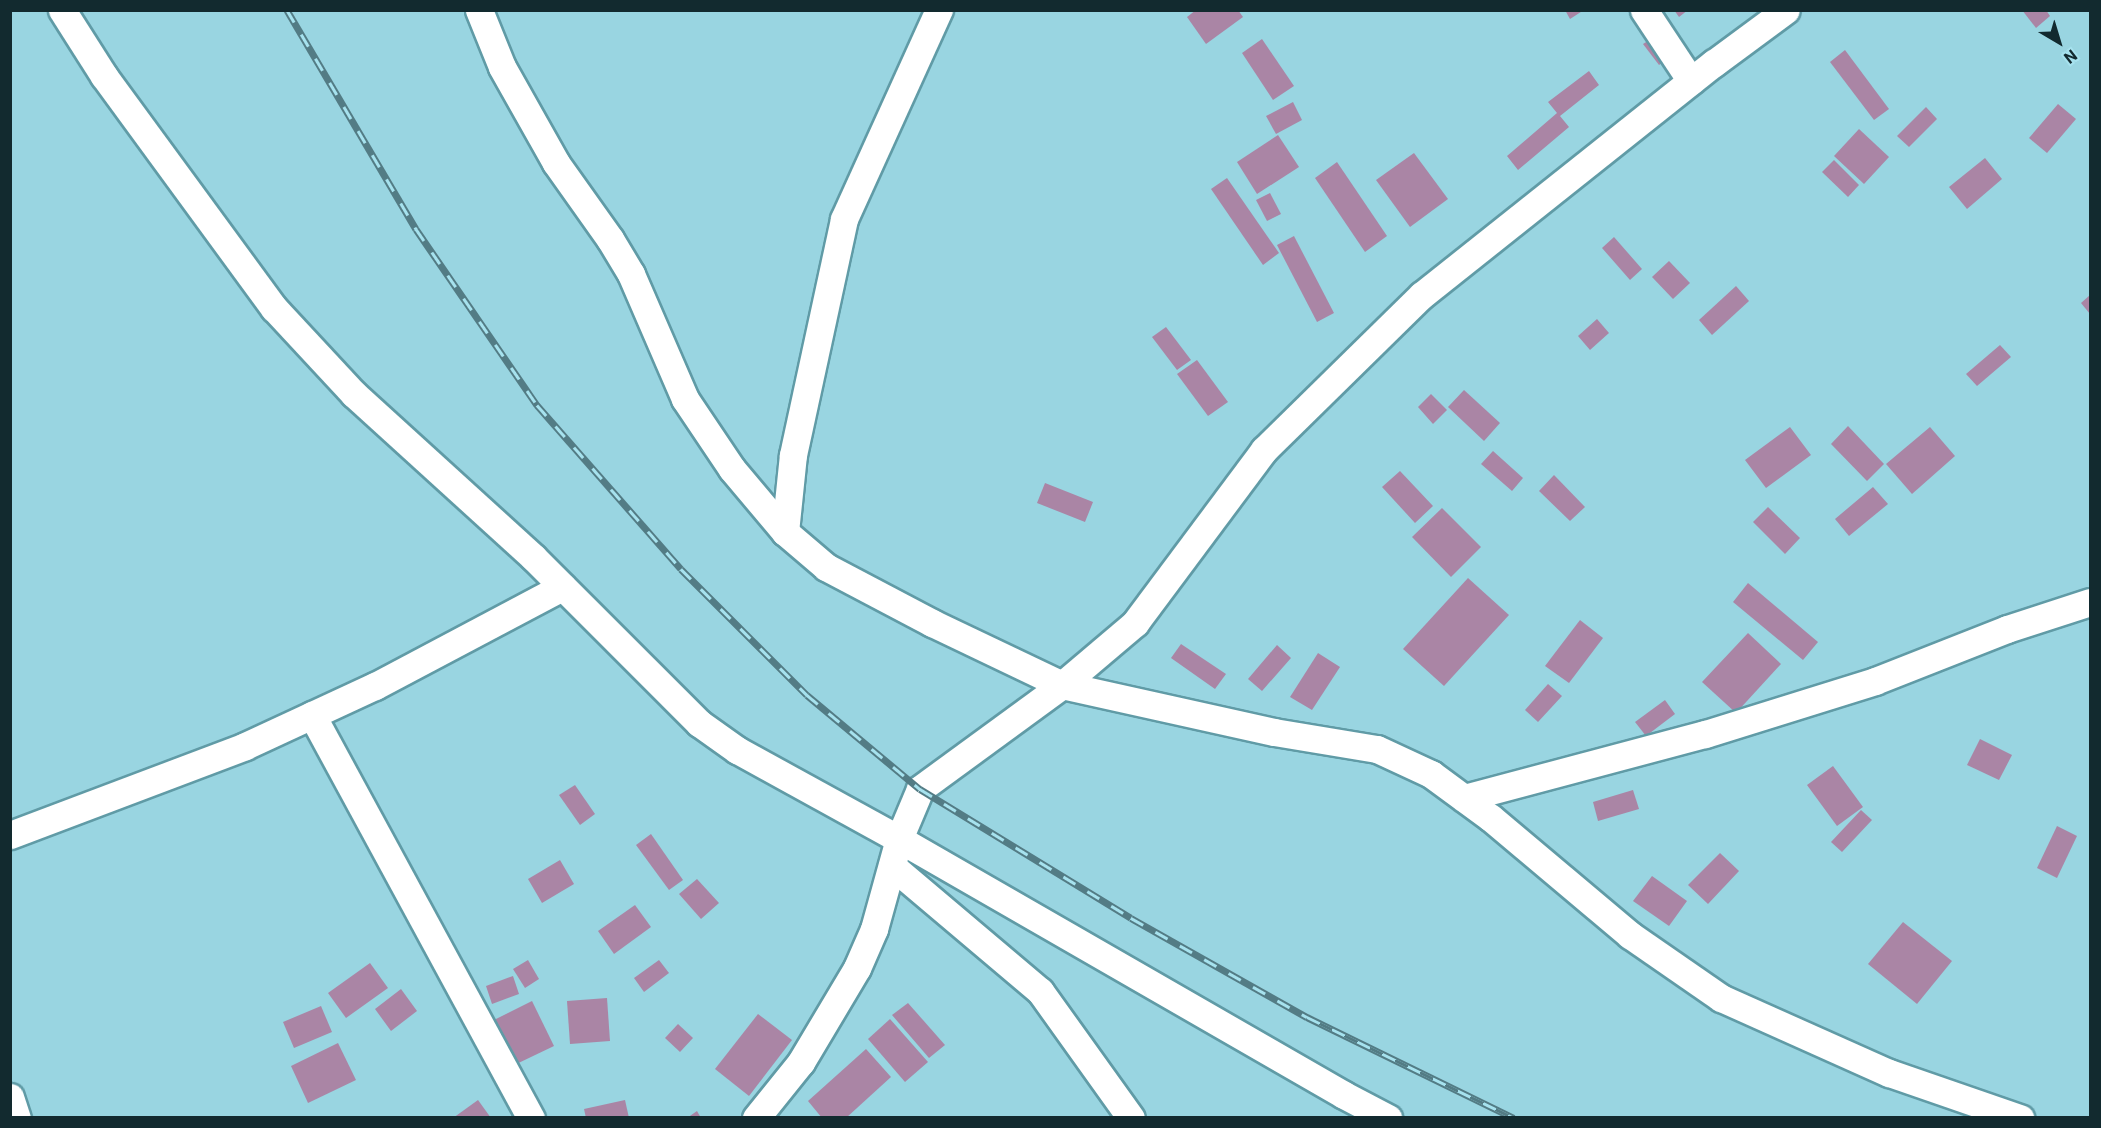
<!DOCTYPE html>
<style>
body{margin:0}
#map{position:relative;width:2101px;height:1128px;overflow:hidden;background:#99d5e1;font-family:Roboto,sans-serif}
div>[style]{position:absolute}
.building>*{inset:0;background:#aa85a5}
.roads{filter:drop-shadow(2px 0 #609ba6) drop-shadow(-2px 0 #609ba6) drop-shadow(0 2px #609ba6) drop-shadow(0 -2px #609ba6)}
.minor>*{height:27px;margin:-13.5px;padding:0 13.5px;transform-origin:13.5px;border-radius:13.5px;background:#fff}
.rail>*{height:7px;margin-top:-3.5px;transform-origin:0;background:repeating-linear-gradient(90deg,#a6e2ee 0 14px,#537c85 0 28px);box-sizing:border-box;border-block:2px solid #537c85}
span{translate:-50% -50%;white-space:nowrap;text-align:center;line-height:1.15;-webkit-text-stroke:6px #a6e2ee;paint-order:stroke}
.frame{position:absolute;inset:0;border:12px solid #122a2f;pointer-events:none}
.north{position:absolute;left:2029px;top:12px;width:60px;height:60px;-webkit-text-stroke:4px #a6e2ee;paint-order:stroke;rotate:142deg;font-size:16px;font-weight:700;line-height:24px;text-align:center;color:#122a2f}
.north::after{content:'';display:block;margin:auto;width:21px;height:27px;background:#122a2f;clip-path:polygon(50% 0,100% 100%,50% 72%,0 100%)}
</style>
<div id="map">
<div class="building">
<div style="clip-path:polygon(1196px 10px,1238px 10px,1243px 17px,1206px 44px,1187px 17px)"></div>
<div style="clip-path:polygon(1565px 10px,1584px 10px,1570px 19px)"></div>
<div style="clip-path:polygon(1674px 10px,1688px 10px,1679px 17px)"></div>
<div style="clip-path:polygon(2022px 10px,2046px 10px,2050px 16px,2036px 28px)"></div>
<div style="clip-path:polygon(1659px 34px,1674px 54px,1659px 65px,1643px 44px)"></div>
<div style="clip-path:polygon(1262px 39px,1294px 86px,1273px 100px,1242px 53px)"></div>
<div style="clip-path:polygon(1845px 50px,1889px 109px,1874px 120px,1830px 62px)"></div>
<div style="clip-path:polygon(1589px 71px,1599px 85px,1560px 116px,1569px 127px,1518px 170px,1507px 156px,1557px 113px,1548px 102px)"></div>
<div style="clip-path:polygon(1293px 102px,1302px 120px,1276px 134px,1266px 116px)"></div>
<div style="clip-path:polygon(2058px 104px,2076px 119px,2047px 153px,2029px 138px)"></div>
<div style="clip-path:polygon(1926px 107px,1937px 119px,1909px 147px,1897px 136px)"></div>
<div style="clip-path:polygon(1859px 129px,1889px 157px,1864px 184px,1834px 156px)"></div>
<div style="clip-path:polygon(1278px 135px,1299px 167px,1257px 194px,1237px 162px)"></div>
<div style="clip-path:polygon(1414px 153px,1448px 199px,1410px 227px,1376px 180px)"></div>
<div style="clip-path:polygon(1985px 158px,2002px 179px,1967px 209px,1949px 187px)"></div>
<div style="clip-path:polygon(1834px 160px,1859px 185px,1848px 197px,1822px 172px)"></div>
<div style="clip-path:polygon(1337px 162px,1387px 236px,1365px 252px,1315px 178px)"></div>
<div style="clip-path:polygon(1227px 178px,1279px 253px,1263px 265px,1211px 189px)"></div>
<div style="clip-path:polygon(1270px 193px,1281px 214px,1267px 221px,1256px 200px)"></div>
<div style="clip-path:polygon(1294px 236px,1334px 313px,1317px 322px,1277px 245px)"></div>
<div style="clip-path:polygon(1614px 237px,1642px 269px,1630px 280px,1602px 248px)"></div>
<div style="clip-path:polygon(1669px 261px,1690px 283px,1673px 299px,1652px 277px)"></div>
<div style="clip-path:polygon(1736px 286px,1749px 301px,1712px 335px,1699px 320px)"></div>
<div style="clip-path:polygon(2090px 295px,2090px 314px,2081px 303px)"></div>
<div style="clip-path:polygon(1597px 319px,1609px 333px,1590px 350px,1578px 336px)"></div>
<div style="clip-path:polygon(1166px 327px,1191px 360px,1177px 370px,1152px 337px)"></div>
<div style="clip-path:polygon(2000px 345px,2011px 357px,1977px 386px,1966px 374px)"></div>
<div style="clip-path:polygon(1197px 360px,1228px 402px,1208px 416px,1177px 374px)"></div>
<div style="clip-path:polygon(1464px 390px,1500px 423px,1484px 441px,1448px 407px)"></div>
<div style="clip-path:polygon(1431px 394px,1447px 410px,1433px 424px,1418px 407px)"></div>
<div style="clip-path:polygon(1848px 426px,1884px 464px,1867px 481px,1831px 444px)"></div>
<div style="clip-path:polygon(1790px 427px,1811px 455px,1766px 488px,1745px 460px)"></div>
<div style="clip-path:polygon(1930px 427px,1955px 456px,1912px 494px,1886px 464px)"></div>
<div style="clip-path:polygon(1493px 451px,1523px 478px,1512px 491px,1481px 464px)"></div>
<div style="clip-path:polygon(1400px 471px,1433px 506px,1415px 523px,1382px 487px)"></div>
<div style="clip-path:polygon(1554px 475px,1585px 507px,1570px 521px,1539px 491px)"></div>
<div style="clip-path:polygon(1045px 483px,1093px 502px,1085px 522px,1037px 503px)"></div>
<div style="clip-path:polygon(1873px 487px,1888px 504px,1849px 536px,1835px 519px)"></div>
<div style="clip-path:polygon(1768px 507px,1800px 538px,1785px 554px,1753px 522px)"></div>
<div style="clip-path:polygon(1442px 508px,1481px 547px,1451px 577px,1412px 537px)"></div>
<div style="clip-path:polygon(1468px 578px,1509px 615px,1444px 686px,1403px 649px)"></div>
<div style="clip-path:polygon(1748px 583px,1818px 642px,1803px 660px,1733px 602px)"></div>
<div style="clip-path:polygon(1580px 620px,1603px 638px,1569px 683px,1545px 666px)"></div>
<div style="clip-path:polygon(1748px 633px,1781px 664px,1736px 713px,1702px 682px)"></div>
<div style="clip-path:polygon(1181px 644px,1226px 674px,1215px 689px,1171px 658px)"></div>
<div style="clip-path:polygon(1277px 645px,1291px 658px,1262px 691px,1248px 679px)"></div>
<div style="clip-path:polygon(1318px 653px,1340px 667px,1312px 710px,1290px 697px)"></div>
<div style="clip-path:polygon(1548px 684px,1562px 696px,1538px 722px,1525px 710px)"></div>
<div style="clip-path:polygon(1665px 700px,1675px 714px,1646px 736px,1635px 722px)"></div>
<div style="clip-path:polygon(1980px 739px,2012px 755px,1999px 780px,1967px 765px)"></div>
<div style="clip-path:polygon(1833px 766px,1863px 807px,1837px 826px,1807px 785px)"></div>
<div style="clip-path:polygon(575px 785px,595px 814px,580px 825px,559px 795px)"></div>
<div style="clip-path:polygon(1633px 790px,1639px 809px,1598px 821px,1593px 802px)"></div>
<div style="clip-path:polygon(1861px 810px,1872px 820px,1842px 852px,1831px 842px)"></div>
<div style="clip-path:polygon(2057px 826px,2077px 836px,2057px 878px,2037px 868px)"></div>
<div style="clip-path:polygon(651px 834px,683px 880px,669px 890px,636px 845px)"></div>
<div style="clip-path:polygon(1720px 853px,1739px 871px,1708px 904px,1688px 885px)"></div>
<div style="clip-path:polygon(560px 860px,574px 884px,542px 903px,528px 879px)"></div>
<div style="clip-path:polygon(1652px 876px,1687px 901px,1669px 926px,1633px 901px)"></div>
<div style="clip-path:polygon(697px 879px,719px 903px,701px 919px,679px 894px)"></div>
<div style="clip-path:polygon(635px 905px,651px 927px,614px 954px,598px 931px)"></div>
<div style="clip-path:polygon(1903px 922px,1952px 961px,1917px 1004px,1868px 964px)"></div>
<div style="clip-path:polygon(528px 960px,539px 979px,525px 988px,513px 969px)"></div>
<div style="clip-path:polygon(659px 960px,669px 973px,644px 992px,634px 978px)"></div>
<div style="clip-path:polygon(370px 963px,388px 988px,346px 1018px,328px 993px)"></div>
<div style="clip-path:polygon(513px 976px,519px 994px,492px 1004px,486px 986px)"></div>
<div style="clip-path:polygon(401px 989px,417px 1011px,391px 1031px,375px 1009px)"></div>
<div style="clip-path:polygon(607px 998px,610px 1041px,570px 1044px,567px 1001px)"></div>
<div style="clip-path:polygon(532px 1001px,554px 1046px,506px 1069px,484px 1025px)"></div>
<div style="clip-path:polygon(908px 1003px,945px 1045px,929px 1058px,892px 1015px)"></div>
<div style="clip-path:polygon(321px 1006px,332px 1032px,294px 1048px,283px 1022px)"></div>
<div style="clip-path:polygon(758px 1014px,792px 1040px,749px 1096px,715px 1069px)"></div>
<div style="clip-path:polygon(890px 1019px,928px 1062px,905px 1082px,868px 1039px)"></div>
<div style="clip-path:polygon(678px 1024px,693px 1038px,680px 1052px,665px 1038px)"></div>
<div style="clip-path:polygon(338px 1043px,356px 1080px,308px 1103px,291px 1066px)"></div>
<div style="clip-path:polygon(866px 1049px,891px 1077px,846px 1118px,822px 1118px,808px 1101px)"></div>
<div style="clip-path:polygon(478px 1100px,491px 1118px,453px 1118px)"></div>
<div style="clip-path:polygon(625px 1100px,629px 1118px,586px 1118px,584px 1109px)"></div>
<div style="clip-path:polygon(697px 1111px,701px 1118px,687px 1118px)"></div>
</div>
<div class="roads">
<div class="minor">
<div style="left:62px;top:10px;width:78px;rotate:57.5deg"></div>
<div style="left:104px;top:76px;width:288px;rotate:53.8deg"></div>
<div style="left:274px;top:308px;width:117px;rotate:47.1deg"></div>
<div style="left:354px;top:394px;width:242px;rotate:42.3deg"></div>
<div style="left:533px;top:557px;width:235px;rotate:45deg"></div>
<div style="left:699px;top:723px;width:47px;rotate:35.4deg"></div>
<div style="left:737px;top:750px;width:185px;rotate:28.8deg"></div>
<div style="left:899px;top:839px;width:513px;rotate:29.91deg"></div>
<div style="left:1344px;top:1095px;width:50px;rotate:27.6deg"></div>
<div style="left:479px;top:10px;width:61px;rotate:68deg"></div>
<div style="left:502px;top:67px;width:110px;rotate:60.6deg"></div>
<div style="left:556px;top:163px;width:93px;rotate:54.6deg"></div>
<div style="left:610px;top:239px;width:41px;rotate:59deg"></div>
<div style="left:631px;top:274px;width:136px;rotate:66.6deg"></div>
<div style="left:685px;top:399px;width:84px;rotate:56.1deg"></div>
<div style="left:732px;top:469px;width:82px;rotate:49.9deg"></div>
<div style="left:785px;top:532px;width:54px;rotate:40.5deg"></div>
<div style="left:826px;top:567px;width:120px;rotate:27.8deg"></div>
<div style="left:932px;top:623px;width:144px;rotate:25.5deg"></div>
<div style="left:1062px;top:685px;width:217px;rotate:12.5deg"></div>
<div style="left:1274px;top:732px;width:104px;rotate:9.4deg"></div>
<div style="left:1377px;top:749px;width:60px;rotate:24.8deg"></div>
<div style="left:1431px;top:774px;width:74px;rotate:36.3deg"></div>
<div style="left:1491px;top:818px;width:182px;rotate:40.1deg"></div>
<div style="left:1630px;top:935px;width:111px;rotate:34.7deg"></div>
<div style="left:1721px;top:998px;width:184px;rotate:24.1deg"></div>
<div style="left:1889px;top:1073px;width:139px;rotate:19deg"></div>
<div style="left:1644px;top:10px;width:85px;rotate:56.5deg"></div>
<div style="left:785px;top:532px;width:77px;rotate:-84.1deg"></div>
<div style="left:793px;top:455px;width:241px;rotate:-77.8deg"></div>
<div style="left:844px;top:219px;width:230px;rotate:-65.6deg"></div>
<div style="left:312px;top:715px;width:459px;rotate:61.5deg"></div>
<div style="left:1464px;top:798px;width:249px;rotate:-14.9deg"></div>
<div style="left:1705px;top:734px;width:178px;rotate:-17.3deg"></div>
<div style="left:1875px;top:681px;width:142px;rotate:-21.5deg"></div>
<div style="left:2007px;top:629px;width:87px;rotate:-18deg"></div>
<div style="left:10px;top:835px;width:251px;rotate:-20.7deg"></div>
<div style="left:245px;top:746px;width:143px;rotate:-24.8deg"></div>
<div style="left:375px;top:686px;width:212px;rotate:-27.9deg"></div>
<div style="left:892px;top:866px;width:194px;rotate:40.2deg"></div>
<div style="left:1040px;top:991px;width:156px;rotate:54.4deg"></div>
<div style="left:10px;top:1097px;width:22px;rotate:72deg"></div>
<div style="left:756px;top:1118px;width:72px;rotate:-51.2deg"></div>
<div style="left:801px;top:1062px;width:109px;rotate:-59.2deg"></div>
<div style="left:857px;top:968px;width:43px;rotate:-66.4deg"></div>
<div style="left:874px;top:929px;width:93px;rotate:-74.5deg"></div>
<div style="left:899px;top:839px;width:54px;rotate:-67.2deg"></div>
<div style="left:920px;top:789px;width:176px;rotate:-36.2deg"></div>
<div style="left:1062px;top:685px;width:96px;rotate:-40.3deg"></div>
<div style="left:1135px;top:623px;width:216px;rotate:-53.3deg"></div>
<div style="left:1264px;top:450px;width:221px;rotate:-44.5deg"></div>
<div style="left:1422px;top:295px;width:373px;rotate:-38.5deg"></div>
<div style="left:1714px;top:63px;width:89px;rotate:-36.4deg"></div>
</div>
</div>
<div class="rail">
<div style="left:287px;top:10px;width:254px;rotate:59.5deg"></div>
<div style="left:416px;top:229px;width:214px;rotate:55.5deg"></div>
<div style="left:537px;top:405px;width:218px;rotate:48.7deg"></div>
<div style="left:681px;top:569px;width:178px;rotate:45deg"></div>
<div style="left:807px;top:695px;width:147px;rotate:39.8deg"></div>
<div style="left:920px;top:789px;width:247px;rotate:31.4deg"></div>
<div style="left:1131px;top:918px;width:202px;rotate:29.4deg"></div>
<div style="left:1307px;top:1017px;width:230px;rotate:26deg"></div>
</div>
<div class="frame"></div>
<div class="north">N</div>
</div>
